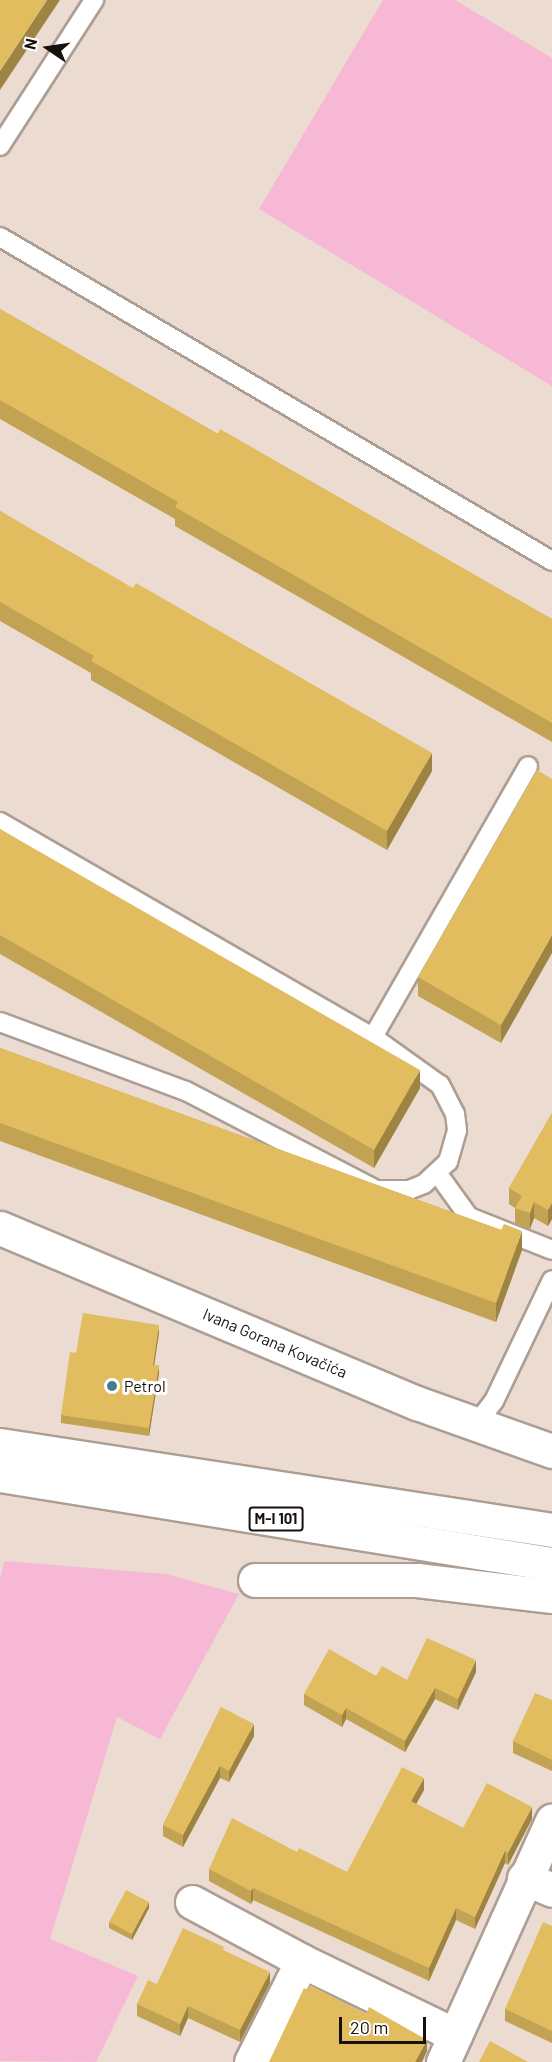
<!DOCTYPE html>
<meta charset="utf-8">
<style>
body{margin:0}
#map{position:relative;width:552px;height:2062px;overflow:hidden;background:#ebdbd1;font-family:Barlow,sans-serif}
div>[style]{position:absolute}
.green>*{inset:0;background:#f7b8d5}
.roads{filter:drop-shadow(2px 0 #ad9e94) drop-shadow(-2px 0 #ad9e94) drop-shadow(0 2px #ad9e94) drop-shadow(0 -2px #ad9e94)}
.service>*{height:18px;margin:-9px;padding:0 9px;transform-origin:9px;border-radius:9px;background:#fff}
.minor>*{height:33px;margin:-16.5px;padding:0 16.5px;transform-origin:16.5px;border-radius:16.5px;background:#fff}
.primary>*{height:33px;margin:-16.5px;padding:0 16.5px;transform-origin:16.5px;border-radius:16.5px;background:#fff}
.wall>*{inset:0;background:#c2a353}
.shaded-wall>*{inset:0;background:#9e8443}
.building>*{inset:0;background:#e1bd60}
.dots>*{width:16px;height:16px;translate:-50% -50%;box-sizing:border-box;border:3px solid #fff;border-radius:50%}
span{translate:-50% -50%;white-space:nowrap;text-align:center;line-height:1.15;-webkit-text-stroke:6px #fff;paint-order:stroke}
.shield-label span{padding:2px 4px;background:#fff;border:2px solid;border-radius:4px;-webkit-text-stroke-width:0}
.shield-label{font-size:15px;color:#17110e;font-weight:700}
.street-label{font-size:16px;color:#17110e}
.poi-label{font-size:16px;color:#17110e}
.left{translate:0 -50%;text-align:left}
.north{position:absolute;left:18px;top:18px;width:60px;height:60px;-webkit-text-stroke:4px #fff;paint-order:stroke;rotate:283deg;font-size:16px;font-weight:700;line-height:24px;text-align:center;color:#17110e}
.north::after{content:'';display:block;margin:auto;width:21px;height:27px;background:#17110e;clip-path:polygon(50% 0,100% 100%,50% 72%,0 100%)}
.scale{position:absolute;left:339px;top:2017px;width:87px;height:27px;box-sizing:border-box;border:3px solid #17110e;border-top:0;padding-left:8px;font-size:18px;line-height:21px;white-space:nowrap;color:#17110e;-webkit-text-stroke:4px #fff;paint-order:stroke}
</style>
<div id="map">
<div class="green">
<div style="clip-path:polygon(383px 0,455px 0,552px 58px,552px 386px,259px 209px)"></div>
<div style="clip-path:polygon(4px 1561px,166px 1574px,239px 1594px,160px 1739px,117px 1717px,50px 1939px,138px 1976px,96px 2062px,0 2061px,0 1580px)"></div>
</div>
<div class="roads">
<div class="service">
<div style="left:0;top:146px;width:174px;rotate:-57.2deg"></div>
<div style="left:0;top:237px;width:640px;rotate:30.41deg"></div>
<div style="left:0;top:822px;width:431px;rotate:30deg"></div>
<div style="left:373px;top:1037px;width:312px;rotate:-60.2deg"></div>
<div style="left:0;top:1022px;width:198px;rotate:20.4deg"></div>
<div style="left:186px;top:1091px;width:214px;rotate:27.5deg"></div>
<div style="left:376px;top:1190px;width:33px"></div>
<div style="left:409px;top:1190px;width:16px;rotate:-22deg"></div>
<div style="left:424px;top:1184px;width:33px;rotate:-43deg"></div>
<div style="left:448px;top:1162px;width:33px;rotate:-74deg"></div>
<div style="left:457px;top:1130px;width:16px;rotate:-97deg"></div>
<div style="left:455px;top:1114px;width:33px;rotate:-117deg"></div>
<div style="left:440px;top:1085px;width:82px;rotate:-144.4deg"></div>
<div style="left:438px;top:1174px;width:53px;rotate:54.2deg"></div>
<div style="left:469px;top:1217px;width:89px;rotate:21.7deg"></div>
<div style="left:476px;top:1424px;width:29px;rotate:-52deg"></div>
<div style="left:494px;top:1401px;width:134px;rotate:-64.4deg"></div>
</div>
<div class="minor">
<div style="left:0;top:1228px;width:452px;rotate:22.8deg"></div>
<div style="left:417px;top:1403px;width:143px;rotate:19.6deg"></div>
<div style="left:255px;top:1580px;width:162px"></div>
<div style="left:417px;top:1580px;width:136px;rotate:6.8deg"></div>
<div style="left:524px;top:1878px;width:30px;rotate:23deg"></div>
<div style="left:192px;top:1902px;width:125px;rotate:28.2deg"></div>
<div style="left:251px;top:2062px;width:113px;rotate:-63.2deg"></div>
<div style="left:302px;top:1961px;width:170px;rotate:25.8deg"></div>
<div style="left:443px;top:2062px;width:265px;rotate:-65.7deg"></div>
</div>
<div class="primary">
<div style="left:0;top:1445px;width:559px;rotate:8.75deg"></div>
<div style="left:0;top:1475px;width:559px;rotate:9.16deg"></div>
</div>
</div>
<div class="wall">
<div style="clip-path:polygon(0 309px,218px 434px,552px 619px,552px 742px,175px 526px,175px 519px,0 419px)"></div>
<div style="clip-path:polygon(0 511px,432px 771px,387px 850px,91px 680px,91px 673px,0 621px)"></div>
<div style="clip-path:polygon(552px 779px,501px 1043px,418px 996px,418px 977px)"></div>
<div style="clip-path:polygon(0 829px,420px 1088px,374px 1168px,0 954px)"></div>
<div style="clip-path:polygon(0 1048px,501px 1230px,522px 1250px,496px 1322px,0 1141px)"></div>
<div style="clip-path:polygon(552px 1113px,552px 1219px,548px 1226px,534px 1218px,530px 1229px,515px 1223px,515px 1208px,509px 1204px,509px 1188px)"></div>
<div style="clip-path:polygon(159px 1333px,154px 1365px,159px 1373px,149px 1436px,61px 1423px,61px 1415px,76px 1353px)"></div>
<div style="clip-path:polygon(476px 1672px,458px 1710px,435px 1699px,405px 1752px,346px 1719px,342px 1727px,304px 1705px,304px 1694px,376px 1676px,407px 1680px)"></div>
<div style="clip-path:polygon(552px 1700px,552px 1771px,513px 1753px,513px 1741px)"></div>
<div style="clip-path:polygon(221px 1707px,254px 1736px,229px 1782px,220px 1778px,183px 1847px,163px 1836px,163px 1825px)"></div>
<div style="clip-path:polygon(424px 1790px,416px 1804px,463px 1828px,532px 1819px,508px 1865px,505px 1863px,475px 1929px,456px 1920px,429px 1981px,253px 1900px,251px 1904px,209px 1881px,209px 1869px,297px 1852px,347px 1872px)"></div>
<div style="clip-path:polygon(149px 1908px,132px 1940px,109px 1928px,109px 1922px)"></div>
<div style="clip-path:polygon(552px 1926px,552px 2043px,505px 2021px,505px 2009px)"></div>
<div style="clip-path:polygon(224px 1951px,270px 1983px,240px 2042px,188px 2018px,180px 2036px,137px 2016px,137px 2004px,157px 1984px)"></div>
</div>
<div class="shaded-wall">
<div style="clip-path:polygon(47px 0,60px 0,0 90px,0 71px)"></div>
<div style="clip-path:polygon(432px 753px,432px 771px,387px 850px,387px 831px)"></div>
<div style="clip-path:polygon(552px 935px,552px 953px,501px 1043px,501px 1025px)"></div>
<div style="clip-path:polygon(420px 1070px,420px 1088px,374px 1168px,374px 1150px)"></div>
<div style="clip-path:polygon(534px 1202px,534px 1218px,530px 1229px,530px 1213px)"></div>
<div style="clip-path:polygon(552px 1203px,552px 1219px,548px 1226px,548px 1210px)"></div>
<div style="clip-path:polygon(522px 1231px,522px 1250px,496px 1322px,496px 1303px)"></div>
<div style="clip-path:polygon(159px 1325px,159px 1333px,153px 1373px,153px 1365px)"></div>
<div style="clip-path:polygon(159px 1365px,159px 1373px,149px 1436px,149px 1428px)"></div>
<div style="clip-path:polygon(476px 1660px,476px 1672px,458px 1710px,458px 1699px)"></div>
<div style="clip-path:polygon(435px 1688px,435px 1699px,405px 1752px,405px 1741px)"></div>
<div style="clip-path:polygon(346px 1708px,346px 1719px,342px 1727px,342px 1715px)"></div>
<div style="clip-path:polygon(254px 1724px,254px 1736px,229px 1782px,229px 1771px)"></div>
<div style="clip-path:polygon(220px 1766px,220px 1778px,183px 1847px,183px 1835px)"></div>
<div style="clip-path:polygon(424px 1778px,424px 1790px,411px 1813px,411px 1801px)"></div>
<div style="clip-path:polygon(532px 1807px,532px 1819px,508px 1865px,508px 1853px)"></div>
<div style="clip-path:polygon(505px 1851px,505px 1863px,475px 1929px,475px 1917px)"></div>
<div style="clip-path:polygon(253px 1888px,253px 1900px,251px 1904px,251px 1891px)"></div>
<div style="clip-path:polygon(149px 1902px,149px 1908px,132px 1940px,132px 1934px)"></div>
<div style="clip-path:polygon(456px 1908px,456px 1920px,429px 1981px,429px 1968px)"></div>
<div style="clip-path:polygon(270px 1972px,270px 1983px,240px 2042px,240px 2030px)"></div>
<div style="clip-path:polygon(188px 2006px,188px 2018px,180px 2036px,180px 2024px)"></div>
<div style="clip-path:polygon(427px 2040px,427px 2051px,422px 2062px,415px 2062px)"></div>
</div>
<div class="building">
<div style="clip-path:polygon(0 0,47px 0,0 71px)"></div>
<div style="clip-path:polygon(0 309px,218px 434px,220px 429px,552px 619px,552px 723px,175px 507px,178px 502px,0 400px)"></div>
<div style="clip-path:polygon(0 511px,133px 588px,136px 583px,432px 753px,387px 831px,91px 661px,94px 656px,0 602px)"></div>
<div style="clip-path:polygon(537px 770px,552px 779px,552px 935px,501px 1025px,418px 977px)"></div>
<div style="clip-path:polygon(0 829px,420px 1070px,374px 1150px,0 935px)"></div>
<div style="clip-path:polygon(0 1048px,501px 1230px,504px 1224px,522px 1231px,496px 1303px,0 1123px)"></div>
<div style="clip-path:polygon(552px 1113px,552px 1203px,548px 1210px,534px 1202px,530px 1213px,515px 1208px,522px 1196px,509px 1188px)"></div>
<div style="clip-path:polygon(83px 1313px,159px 1325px,153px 1365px,159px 1365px,149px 1428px,61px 1415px,70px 1352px,76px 1353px)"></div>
<div style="clip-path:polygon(427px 1638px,476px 1660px,458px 1699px,435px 1688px,405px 1741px,346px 1708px,342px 1715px,304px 1694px,329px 1649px,376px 1676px,382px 1666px,407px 1680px)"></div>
<div style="clip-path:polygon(535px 1693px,552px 1700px,552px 1760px,513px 1741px)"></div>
<div style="clip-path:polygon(221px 1707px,254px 1724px,229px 1771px,220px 1766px,183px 1835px,163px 1825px)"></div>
<div style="clip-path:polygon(402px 1767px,424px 1778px,411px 1801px,463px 1828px,487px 1783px,532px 1807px,508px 1853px,505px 1851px,475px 1917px,456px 1908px,429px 1968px,253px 1888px,251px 1891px,209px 1869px,232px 1818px,297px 1852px,299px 1848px,347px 1872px)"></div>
<div style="clip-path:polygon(126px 1890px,149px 1902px,132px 1934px,109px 1922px)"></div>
<div style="clip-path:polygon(543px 1922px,552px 1926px,552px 2031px,505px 2009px)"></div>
<div style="clip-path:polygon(183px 1928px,224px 1947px,223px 1950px,270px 1972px,240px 2030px,188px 2006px,180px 2024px,137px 2004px,148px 1980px,157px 1984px)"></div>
<div style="clip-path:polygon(310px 1985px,366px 2014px,369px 2007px,427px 2040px,415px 2062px,269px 2062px,304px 1988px,308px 1990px)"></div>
<div style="clip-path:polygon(490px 2041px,528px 2062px,479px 2062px)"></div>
</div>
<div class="dots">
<div style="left:112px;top:1386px;background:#3d7e91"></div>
</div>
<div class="shield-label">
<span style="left:276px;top:1519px">M-I 101</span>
</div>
<div class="street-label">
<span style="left:275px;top:1343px;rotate:23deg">Ivana Gorana Kovačića</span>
</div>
<div class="poi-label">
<span class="left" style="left:124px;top:1386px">Petrol</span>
</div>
<div class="north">N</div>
<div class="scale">20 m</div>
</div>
